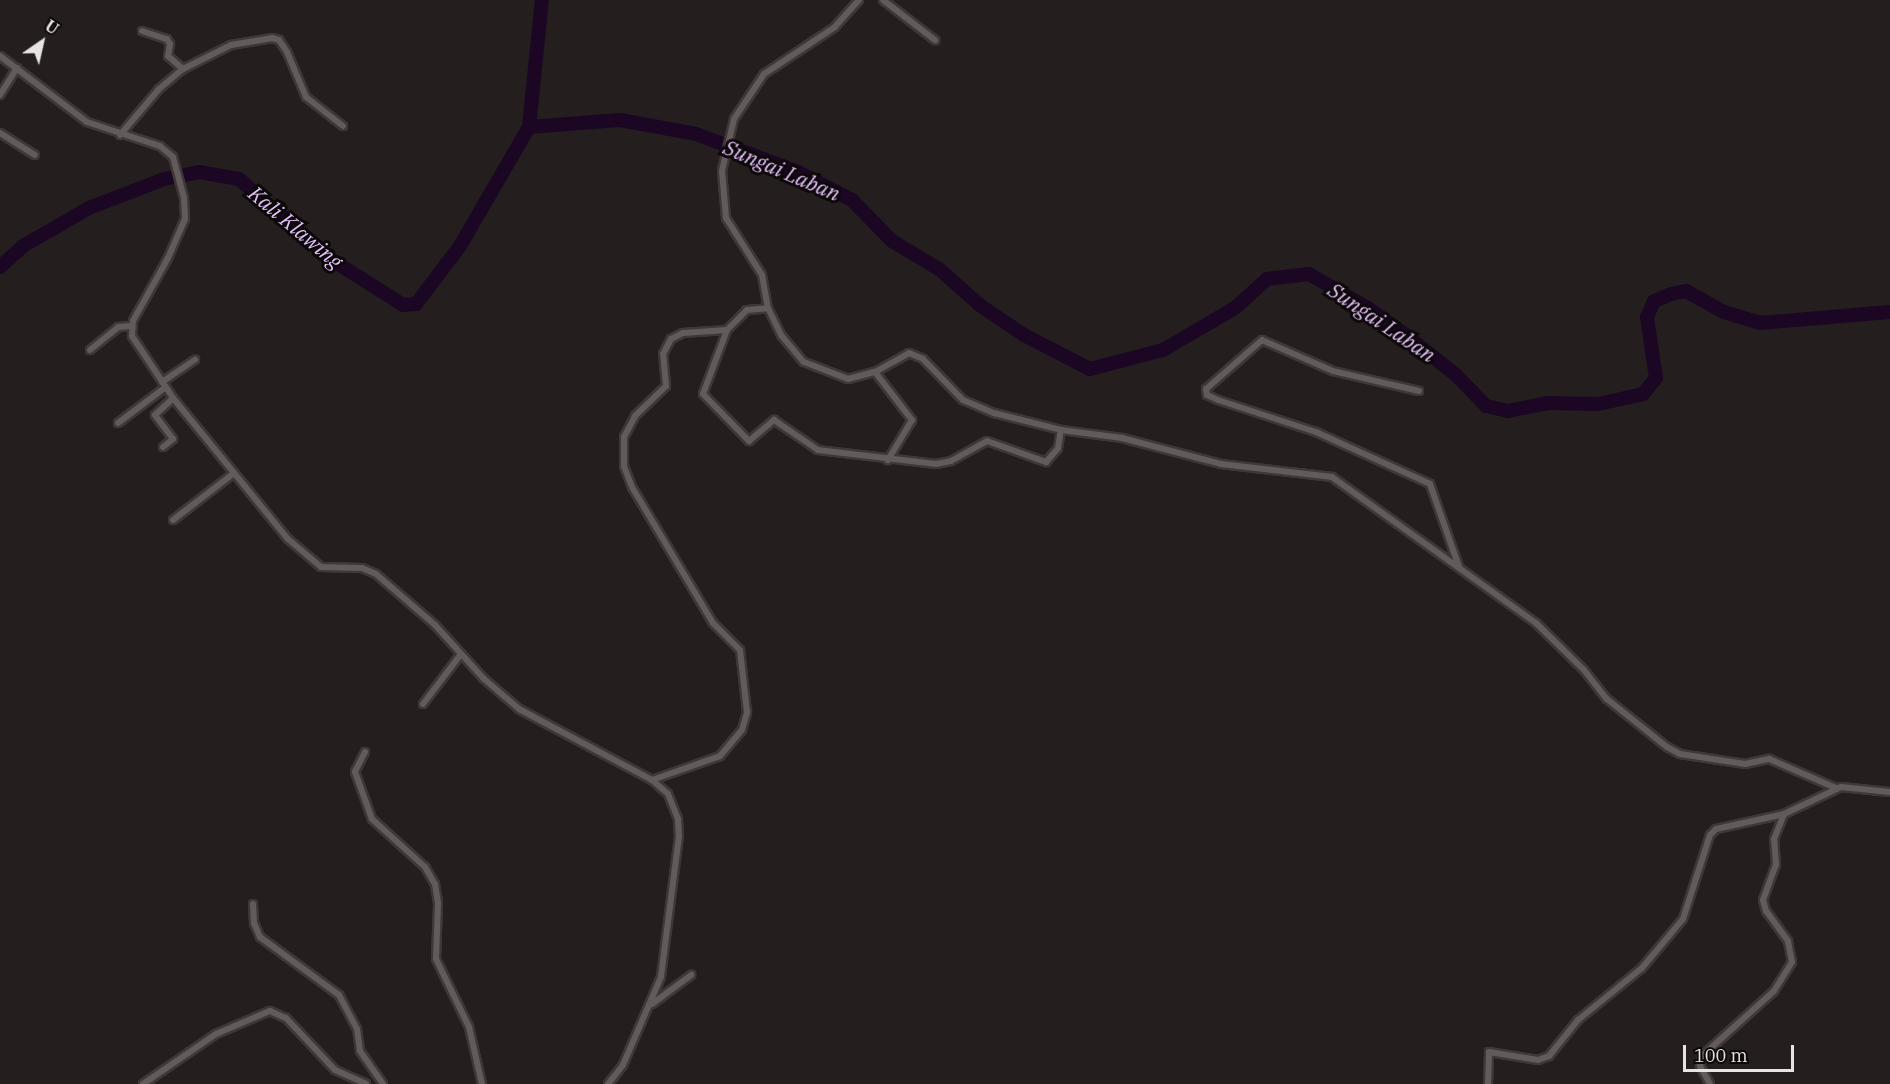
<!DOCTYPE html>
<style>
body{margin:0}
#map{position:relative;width:1890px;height:1084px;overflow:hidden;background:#251e1f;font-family:"IBM Plex Serif",serif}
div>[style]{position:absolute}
.river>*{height:14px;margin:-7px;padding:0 7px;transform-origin:7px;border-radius:7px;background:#1b0724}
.roads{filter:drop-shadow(2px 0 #3e3839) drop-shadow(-2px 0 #3e3839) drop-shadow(0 2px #3e3839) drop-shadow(0 -2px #3e3839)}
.minor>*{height:6px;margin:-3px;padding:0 3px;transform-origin:3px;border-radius:3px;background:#625a5b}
span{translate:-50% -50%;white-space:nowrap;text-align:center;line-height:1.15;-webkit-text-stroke:6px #0c0909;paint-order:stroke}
.water-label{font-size:21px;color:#e6bffb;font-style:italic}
.north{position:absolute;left:12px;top:12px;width:60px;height:60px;-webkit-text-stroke:4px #0c0909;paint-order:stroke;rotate:34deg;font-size:16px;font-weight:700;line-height:24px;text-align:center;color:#e8e3e4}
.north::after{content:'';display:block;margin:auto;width:21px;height:27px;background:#e8e3e4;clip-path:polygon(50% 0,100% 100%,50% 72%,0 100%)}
.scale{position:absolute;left:1683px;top:1045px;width:111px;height:27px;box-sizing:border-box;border:3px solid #e8e3e4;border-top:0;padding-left:8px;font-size:18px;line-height:21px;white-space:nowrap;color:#e8e3e4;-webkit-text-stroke:4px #0c0909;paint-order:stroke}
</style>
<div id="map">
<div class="river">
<div style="left:529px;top:127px;width:91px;rotate:-4.4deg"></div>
<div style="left:620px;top:120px;width:77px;rotate:10.4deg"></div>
<div style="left:696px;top:134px;width:109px;rotate:20.4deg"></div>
<div style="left:798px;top:172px;width:61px;rotate:27.4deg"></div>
<div style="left:852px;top:200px;width:57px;rotate:45.7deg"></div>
<div style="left:892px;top:241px;width:55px;rotate:30.8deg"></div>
<div style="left:939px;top:269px;width:56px;rotate:41.4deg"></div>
<div style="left:981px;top:306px;width:52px;rotate:34deg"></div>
<div style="left:1024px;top:335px;width:74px;rotate:27.3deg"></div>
<div style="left:1090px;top:369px;width:75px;rotate:-14.6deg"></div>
<div style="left:1163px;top:350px;width:83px;rotate:-30.3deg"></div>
<div style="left:1235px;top:308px;width:43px;rotate:-42.2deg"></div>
<div style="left:1267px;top:279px;width:42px;rotate:-6.8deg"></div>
<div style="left:1309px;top:274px;width:68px;rotate:30deg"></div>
<div style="left:1368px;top:308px;width:48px;rotate:35.7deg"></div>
<div style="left:1407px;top:336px;width:63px;rotate:38.5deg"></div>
<div style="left:1456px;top:375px;width:43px;rotate:45.9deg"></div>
<div style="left:1486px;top:406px;width:23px;rotate:13deg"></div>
<div style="left:1508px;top:411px;width:41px;rotate:-11.3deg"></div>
<div style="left:1548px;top:403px;width:50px;rotate:1.1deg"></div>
<div style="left:1598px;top:404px;width:46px;rotate:-12.5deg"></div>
<div style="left:1643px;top:394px;width:21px;rotate:-51deg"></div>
<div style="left:1656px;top:378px;width:62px;rotate:-98.4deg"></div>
<div style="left:1647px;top:317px;width:17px;rotate:-66deg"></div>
<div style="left:1654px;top:301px;width:18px;rotate:-22deg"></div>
<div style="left:1671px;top:294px;width:15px;rotate:-11deg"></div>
<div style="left:1686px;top:291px;width:43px;rotate:28.9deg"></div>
<div style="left:1724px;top:312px;width:37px;rotate:17deg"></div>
<div style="left:1759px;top:323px;width:131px;rotate:-4.8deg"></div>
<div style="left:0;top:267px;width:31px;rotate:-42deg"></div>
<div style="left:23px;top:246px;width:76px;rotate:-29.9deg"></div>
<div style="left:89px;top:208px;width:80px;rotate:-21.1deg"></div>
<div style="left:164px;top:179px;width:36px;rotate:-11deg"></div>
<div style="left:199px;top:172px;width:41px;rotate:9.9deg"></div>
<div style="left:239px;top:179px;width:120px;rotate:41.3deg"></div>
<div style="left:329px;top:258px;width:88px;rotate:32.4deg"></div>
<div style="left:403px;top:305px;width:13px;rotate:-4deg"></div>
<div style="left:416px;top:304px;width:73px;rotate:-52.8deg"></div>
<div style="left:460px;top:246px;width:138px;rotate:-59.9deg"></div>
<div style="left:529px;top:127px;width:128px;rotate:-84.2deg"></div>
</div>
<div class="roads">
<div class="minor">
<div style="left:859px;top:0;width:36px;rotate:132deg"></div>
<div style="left:835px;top:27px;width:85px;rotate:146.5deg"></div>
<div style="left:764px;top:74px;width:54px;rotate:123.7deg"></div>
<div style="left:734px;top:119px;width:53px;rotate:103deg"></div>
<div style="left:722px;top:171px;width:47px;rotate:85.1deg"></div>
<div style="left:726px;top:218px;width:67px;rotate:57.7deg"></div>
<div style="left:762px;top:275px;width:34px;rotate:80deg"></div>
<div style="left:768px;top:308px;width:30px;rotate:64deg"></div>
<div style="left:781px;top:335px;width:35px;rotate:50deg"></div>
<div style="left:804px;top:362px;width:47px;rotate:21.1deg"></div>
<div style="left:848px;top:379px;width:28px;rotate:-15deg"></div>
<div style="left:875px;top:372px;width:39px;rotate:-29deg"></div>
<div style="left:909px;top:353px;width:15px;rotate:23deg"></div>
<div style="left:923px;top:359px;width:57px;rotate:45.7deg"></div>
<div style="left:963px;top:400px;width:34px;rotate:23deg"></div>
<div style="left:994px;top:413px;width:69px;rotate:14.2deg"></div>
<div style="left:1061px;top:430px;width:62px;rotate:7.5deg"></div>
<div style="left:1122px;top:438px;width:102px;rotate:14.7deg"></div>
<div style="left:1221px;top:464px;width:112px;rotate:6.7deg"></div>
<div style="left:1332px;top:477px;width:251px;rotate:35.6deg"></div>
<div style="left:1536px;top:623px;width:67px;rotate:44.4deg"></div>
<div style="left:1584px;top:670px;width:37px;rotate:52deg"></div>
<div style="left:1607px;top:699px;width:77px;rotate:38.7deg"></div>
<div style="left:1667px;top:747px;width:15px;rotate:28deg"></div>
<div style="left:1680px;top:754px;width:66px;rotate:8.7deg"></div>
<div style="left:1745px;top:764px;width:25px;rotate:-12deg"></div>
<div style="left:1769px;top:759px;width:73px;rotate:23.4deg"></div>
<div style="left:883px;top:0;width:66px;rotate:37.6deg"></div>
<div style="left:142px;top:31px;width:26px;rotate:18deg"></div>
<div style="left:167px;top:39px;width:6px;rotate:59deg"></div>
<div style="left:170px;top:44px;width:12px;rotate:99deg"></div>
<div style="left:168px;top:56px;width:20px;rotate:41deg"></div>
<div style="left:0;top:56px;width:109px;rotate:37.2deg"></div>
<div style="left:87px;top:122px;width:77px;rotate:18.2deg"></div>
<div style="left:160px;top:146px;width:17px;rotate:40deg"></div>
<div style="left:173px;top:157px;width:42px;rotate:75deg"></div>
<div style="left:184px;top:198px;width:21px;rotate:87deg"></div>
<div style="left:185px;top:219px;width:43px;rotate:113.6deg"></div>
<div style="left:168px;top:258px;width:72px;rotate:119.1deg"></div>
<div style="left:133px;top:321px;width:15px;rotate:94deg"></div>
<div style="left:132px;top:336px;width:74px;rotate:56.5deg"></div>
<div style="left:173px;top:398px;width:182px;rotate:50.8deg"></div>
<div style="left:288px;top:539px;width:43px;rotate:40.3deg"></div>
<div style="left:321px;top:567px;width:41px;rotate:1.4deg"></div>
<div style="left:362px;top:568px;width:15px;rotate:23deg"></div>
<div style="left:376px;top:574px;width:78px;rotate:40.8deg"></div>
<div style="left:435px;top:625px;width:72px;rotate:47.8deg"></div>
<div style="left:483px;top:678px;width:48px;rotate:40.7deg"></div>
<div style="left:519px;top:709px;width:151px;rotate:28.1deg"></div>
<div style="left:652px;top:780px;width:21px;rotate:41deg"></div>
<div style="left:668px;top:794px;width:27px;rotate:68deg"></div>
<div style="left:678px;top:819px;width:17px;rotate:87deg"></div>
<div style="left:679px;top:836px;width:142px;rotate:97.3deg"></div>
<div style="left:661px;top:977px;width:96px;rotate:113.4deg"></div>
<div style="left:623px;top:1065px;width:24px;rotate:128deg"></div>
<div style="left:0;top:95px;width:32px;rotate:-58deg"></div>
<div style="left:0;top:133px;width:41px;rotate:32.2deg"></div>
<div style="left:120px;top:135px;width:60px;rotate:-49.7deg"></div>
<div style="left:159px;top:89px;width:31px;rotate:-40deg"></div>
<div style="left:183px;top:69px;width:54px;rotate:-26.6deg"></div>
<div style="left:231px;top:45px;width:42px;rotate:-9.7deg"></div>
<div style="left:272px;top:38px;width:7px;rotate:16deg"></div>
<div style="left:279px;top:40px;width:14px;rotate:56deg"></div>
<div style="left:287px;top:52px;width:49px;rotate:67.1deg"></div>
<div style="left:306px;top:97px;width:47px;rotate:38.1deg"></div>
<div style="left:727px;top:330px;width:68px;rotate:110.6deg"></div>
<div style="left:703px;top:394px;width:66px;rotate:45.6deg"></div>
<div style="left:749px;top:441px;width:33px;rotate:-40deg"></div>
<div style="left:774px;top:420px;width:53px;rotate:34.3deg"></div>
<div style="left:818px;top:450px;width:119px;rotate:6.8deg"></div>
<div style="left:936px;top:464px;width:15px;rotate:-11deg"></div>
<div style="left:951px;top:461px;width:41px;rotate:-29.1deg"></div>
<div style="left:987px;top:441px;width:63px;rotate:19.6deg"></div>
<div style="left:1046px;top:462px;width:18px;rotate:-49deg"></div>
<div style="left:1058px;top:448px;width:18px;rotate:-81deg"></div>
<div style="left:90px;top:350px;width:36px;rotate:-39deg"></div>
<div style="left:118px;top:327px;width:13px;rotate:-4deg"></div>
<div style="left:875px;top:372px;width:61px;rotate:52.4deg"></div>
<div style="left:912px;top:420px;width:47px;rotate:121deg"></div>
<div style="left:162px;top:382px;width:40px;rotate:-34deg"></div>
<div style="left:1419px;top:391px;width:88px;rotate:-166.9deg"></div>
<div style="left:1333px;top:371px;width:77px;rotate:-156.4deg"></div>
<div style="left:1262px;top:340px;width:74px;rotate:138.8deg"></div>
<div style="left:1206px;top:389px;width:6px;rotate:81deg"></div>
<div style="left:1207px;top:395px;width:12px;rotate:24deg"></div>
<div style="left:1218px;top:400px;width:103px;rotate:18.1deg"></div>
<div style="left:1316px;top:432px;width:125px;rotate:24.5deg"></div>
<div style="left:1430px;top:484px;width:88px;rotate:70.7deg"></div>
<div style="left:118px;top:423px;width:60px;rotate:-36.9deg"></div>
<div style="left:163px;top:447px;width:13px;rotate:-39deg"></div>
<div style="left:173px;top:439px;width:30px;rotate:-127deg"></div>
<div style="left:155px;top:415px;width:25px;rotate:-43deg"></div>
<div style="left:173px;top:520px;width:76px;rotate:-37.5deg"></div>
<div style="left:423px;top:704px;width:63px;rotate:-52.8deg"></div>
<div style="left:365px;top:752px;width:22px;rotate:117deg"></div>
<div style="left:355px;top:772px;width:50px;rotate:70.1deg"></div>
<div style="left:372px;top:819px;width:72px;rotate:42.2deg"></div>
<div style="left:425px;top:867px;width:20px;rotate:60deg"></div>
<div style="left:435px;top:884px;width:20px;rotate:81deg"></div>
<div style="left:438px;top:904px;width:55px;rotate:92.1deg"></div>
<div style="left:436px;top:959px;width:76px;rotate:64.1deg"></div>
<div style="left:469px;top:1027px;width:58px;rotate:77.2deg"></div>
<div style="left:652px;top:780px;width:72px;rotate:-19.4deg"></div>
<div style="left:720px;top:756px;width:34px;rotate:-50deg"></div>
<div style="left:742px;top:730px;width:19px;rotate:-74deg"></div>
<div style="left:747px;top:712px;width:62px;rotate:-96.4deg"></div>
<div style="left:740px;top:650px;width:38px;rotate:-135deg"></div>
<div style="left:713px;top:623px;width:158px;rotate:-120.8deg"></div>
<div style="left:632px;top:487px;width:22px;rotate:-111deg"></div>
<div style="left:624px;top:466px;width:29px;rotate:-90deg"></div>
<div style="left:624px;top:437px;width:24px;rotate:-62deg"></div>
<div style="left:635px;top:416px;width:43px;rotate:-44.1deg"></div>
<div style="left:666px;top:386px;width:32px;rotate:-95deg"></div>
<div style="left:663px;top:354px;width:17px;rotate:-62deg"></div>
<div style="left:671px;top:339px;width:13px;rotate:-27deg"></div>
<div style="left:683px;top:333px;width:44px;rotate:-3.9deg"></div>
<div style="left:727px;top:330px;width:28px;rotate:-45deg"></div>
<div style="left:747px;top:310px;width:21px;rotate:-5deg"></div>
<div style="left:253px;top:904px;width:19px;rotate:87deg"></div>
<div style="left:254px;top:923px;width:15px;rotate:67deg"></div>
<div style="left:260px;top:937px;width:98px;rotate:36.3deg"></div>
<div style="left:339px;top:995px;width:38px;rotate:62deg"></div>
<div style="left:357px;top:1029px;width:22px;rotate:82deg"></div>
<div style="left:360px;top:1051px;width:40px;rotate:55.1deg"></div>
<div style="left:652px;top:1004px;width:49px;rotate:-36.6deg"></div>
<div style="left:143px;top:1084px;width:88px;rotate:-34.4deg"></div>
<div style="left:216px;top:1034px;width:59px;rotate:-23.1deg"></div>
<div style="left:270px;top:1011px;width:17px;rotate:24deg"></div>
<div style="left:286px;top:1018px;width:71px;rotate:46.7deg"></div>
<div style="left:335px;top:1070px;width:34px;rotate:24deg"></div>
<div style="left:1488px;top:1084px;width:32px;rotate:-88deg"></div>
<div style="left:1489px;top:1052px;width:50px;rotate:9.3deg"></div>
<div style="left:1538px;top:1060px;width:12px;rotate:-20deg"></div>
<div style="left:1549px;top:1056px;width:46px;rotate:-51.1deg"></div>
<div style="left:1578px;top:1020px;width:82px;rotate:-39.1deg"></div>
<div style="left:1642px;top:968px;width:64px;rotate:-50.1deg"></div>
<div style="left:1683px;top:919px;width:88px;rotate:-72.2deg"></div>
<div style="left:1710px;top:835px;width:8px;rotate:-45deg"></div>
<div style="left:1716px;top:829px;width:70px;rotate:-12.4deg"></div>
<div style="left:1784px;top:814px;width:63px;rotate:-25.3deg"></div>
<div style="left:1841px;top:787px;width:49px;rotate:5.8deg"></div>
<div style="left:1710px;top:1084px;width:21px;rotate:-119deg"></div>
<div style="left:1700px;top:1066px;width:10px;rotate:-79deg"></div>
<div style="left:1702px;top:1056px;width:97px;rotate:-42.1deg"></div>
<div style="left:1774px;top:991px;width:34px;rotate:-58deg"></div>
<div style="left:1792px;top:962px;width:21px;rotate:-101deg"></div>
<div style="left:1788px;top:941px;width:37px;rotate:-126deg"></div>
<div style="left:1766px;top:911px;width:11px;rotate:-105deg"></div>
<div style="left:1763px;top:900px;width:37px;rotate:-70deg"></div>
<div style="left:1776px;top:865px;width:26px;rotate:-94deg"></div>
<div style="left:1774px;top:839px;width:27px;rotate:-68deg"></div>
</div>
</div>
<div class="water-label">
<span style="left:782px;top:170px;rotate:23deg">Sungai Laban</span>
<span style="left:296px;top:227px;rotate:40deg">Kali Klawing</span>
<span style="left:1382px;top:322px;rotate:34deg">Sungai Laban</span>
</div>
<div class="north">U</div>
<div class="scale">100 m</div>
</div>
